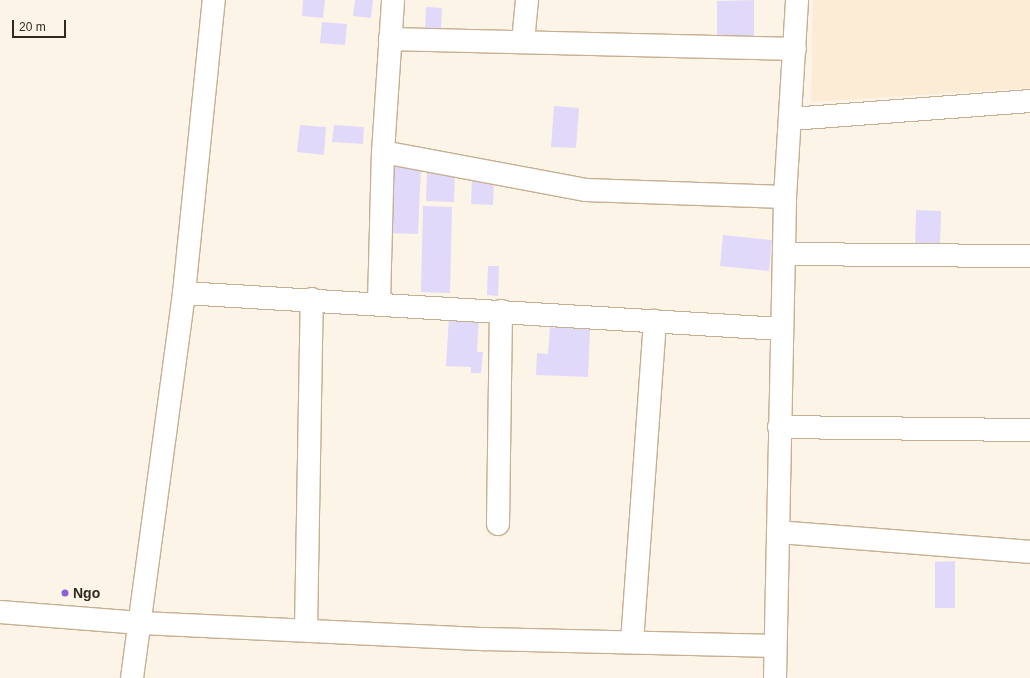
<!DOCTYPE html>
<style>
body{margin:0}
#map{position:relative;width:1030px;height:678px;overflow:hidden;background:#fdf4e8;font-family:Helvetica,sans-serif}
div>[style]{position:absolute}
.built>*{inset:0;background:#fcebd5}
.building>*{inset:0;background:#e1d9fa}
.roads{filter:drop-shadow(1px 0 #c6af92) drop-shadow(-1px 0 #c6af92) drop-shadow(0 1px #c6af92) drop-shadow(0 -1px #c6af92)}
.minor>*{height:22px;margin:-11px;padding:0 11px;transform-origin:11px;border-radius:11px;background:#fff}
.dots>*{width:11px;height:11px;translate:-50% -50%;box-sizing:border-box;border:2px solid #fdf4e8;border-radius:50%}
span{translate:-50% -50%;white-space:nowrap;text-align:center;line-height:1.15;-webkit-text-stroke:4px #fdf4e8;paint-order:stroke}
.poi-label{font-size:14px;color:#32291e;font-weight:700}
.left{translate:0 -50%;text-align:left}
.scale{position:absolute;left:12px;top:20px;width:54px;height:18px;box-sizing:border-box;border:2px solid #32291e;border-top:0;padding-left:5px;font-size:12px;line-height:14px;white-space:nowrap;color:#32291e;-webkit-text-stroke:3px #fdf4e8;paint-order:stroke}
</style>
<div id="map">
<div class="built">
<div style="clip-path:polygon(813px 0,1030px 0,1030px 88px,811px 102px)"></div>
</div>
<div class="building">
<div style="clip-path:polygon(303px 0,325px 0,323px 18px,302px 16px)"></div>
<div style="clip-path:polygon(355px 0,373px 0,371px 18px,353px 16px)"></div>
<div style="clip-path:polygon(754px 0,754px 42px,717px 42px,717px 1px)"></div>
<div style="clip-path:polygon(426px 7px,442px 8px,441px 30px,425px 29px)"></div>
<div style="clip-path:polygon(322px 22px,347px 24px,345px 45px,320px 43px)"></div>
<div style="clip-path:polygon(554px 106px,579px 108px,576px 148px,551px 147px)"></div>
<div style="clip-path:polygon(300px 125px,326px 127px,324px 155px,297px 152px)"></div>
<div style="clip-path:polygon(334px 125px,364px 127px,363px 144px,332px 142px)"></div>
<div style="clip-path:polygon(388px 163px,421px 165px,418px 234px,385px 233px)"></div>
<div style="clip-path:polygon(427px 172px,455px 173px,454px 202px,426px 201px)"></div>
<div style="clip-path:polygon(472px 180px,494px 181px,493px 205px,471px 204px)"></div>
<div style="clip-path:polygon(423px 206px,452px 207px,450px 293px,421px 292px)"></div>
<div style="clip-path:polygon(916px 210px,941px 211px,940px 247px,915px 247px)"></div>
<div style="clip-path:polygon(723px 235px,772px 240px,769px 271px,720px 266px)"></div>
<div style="clip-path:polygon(488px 266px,499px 266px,498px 296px,487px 295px)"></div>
<div style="clip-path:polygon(449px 316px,479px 317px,477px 352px,483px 352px,481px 373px,471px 373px,471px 367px,446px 366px)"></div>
<div style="clip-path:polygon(559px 323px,580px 324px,580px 329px,590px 329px,588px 377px,536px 375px,537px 353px,548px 354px,550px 327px,559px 328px)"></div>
<div style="clip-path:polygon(955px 561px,955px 608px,935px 608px,935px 562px)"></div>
</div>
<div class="roads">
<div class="minor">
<div style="left:390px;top:39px;width:405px;rotate:1.4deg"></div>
<div style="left:523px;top:41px;width:41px;rotate:-84.4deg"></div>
<div style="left:791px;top:119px;width:240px;rotate:-4.3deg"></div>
<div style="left:383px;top:152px;width:207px;rotate:10.6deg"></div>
<div style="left:586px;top:190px;width:199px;rotate:2deg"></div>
<div style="left:785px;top:254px;width:245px;rotate:0.5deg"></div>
<div style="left:184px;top:293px;width:599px;rotate:3.45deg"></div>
<div style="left:379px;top:303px;width:151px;rotate:-88.5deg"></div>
<div style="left:383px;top:152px;width:152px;rotate:-86.2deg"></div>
<div style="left:779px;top:427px;width:251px;rotate:0.7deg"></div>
<div style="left:498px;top:524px;width:213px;rotate:-89.2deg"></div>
<div style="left:778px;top:532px;width:253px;rotate:4.5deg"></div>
<div style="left:0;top:612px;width:141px;rotate:4.5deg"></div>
<div style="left:141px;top:623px;width:345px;rotate:2.7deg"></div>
<div style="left:486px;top:639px;width:289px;rotate:1.4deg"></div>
<div style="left:306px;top:630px;width:331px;rotate:-89deg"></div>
<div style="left:632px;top:642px;width:322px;rotate:-85.9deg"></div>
<div style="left:132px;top:678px;width:388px;rotate:-82.3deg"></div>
<div style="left:184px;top:293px;width:295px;rotate:-84.2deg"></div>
<div style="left:775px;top:678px;width:481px;rotate:-88.8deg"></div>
<div style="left:785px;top:197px;width:197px;rotate:-86.5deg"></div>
</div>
</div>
<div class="dots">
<div style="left:65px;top:593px;background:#8a5fd9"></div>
</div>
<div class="poi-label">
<span class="left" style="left:73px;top:593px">Ngo</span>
</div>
<div class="scale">20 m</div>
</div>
